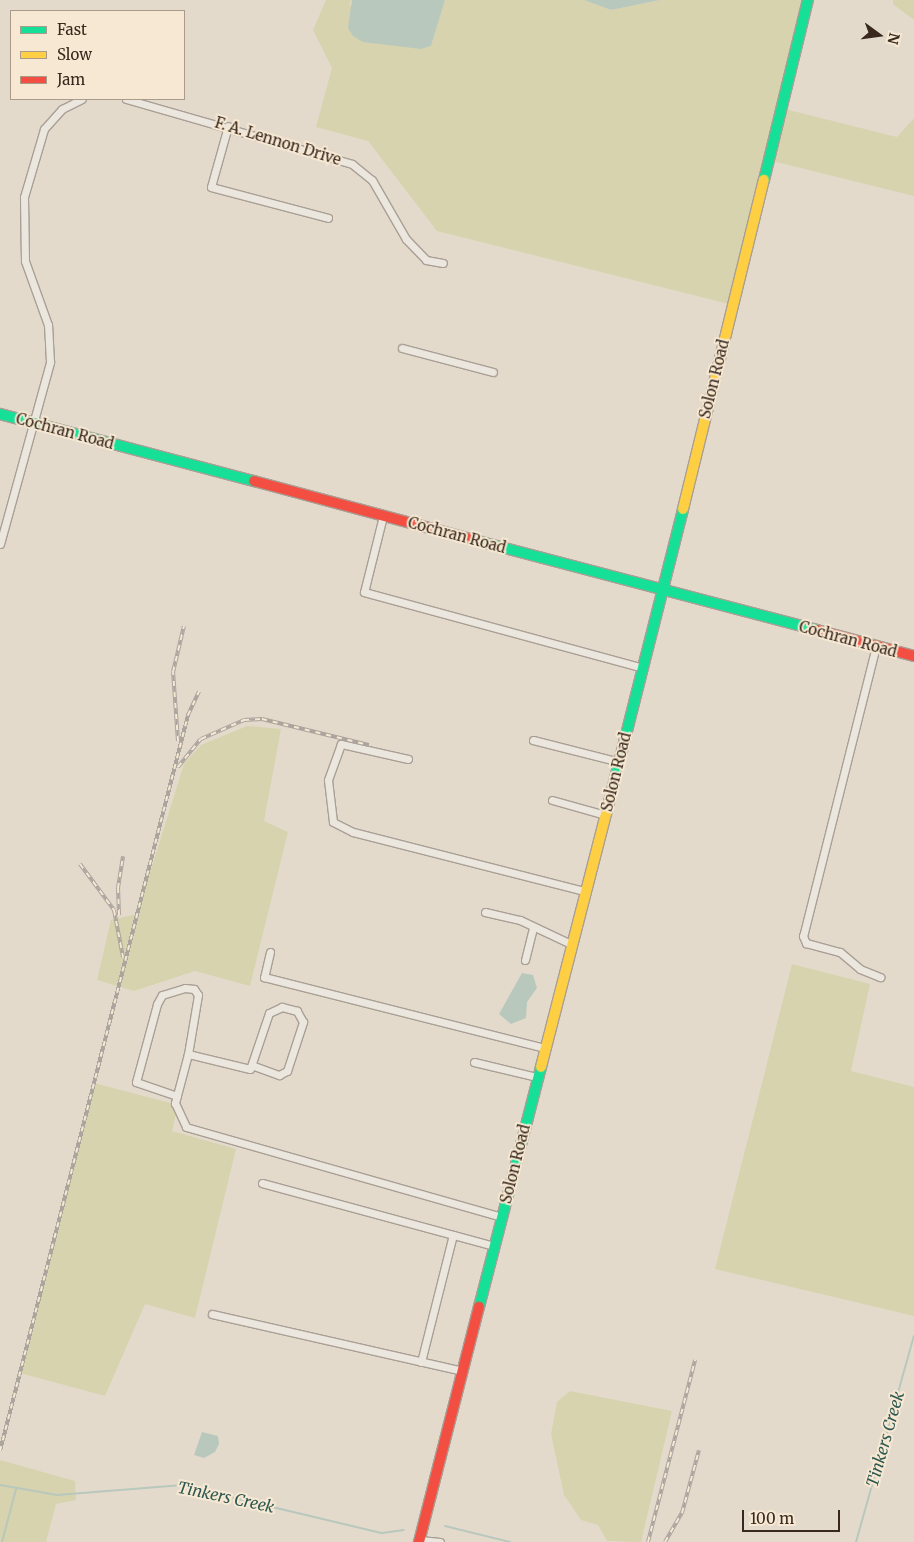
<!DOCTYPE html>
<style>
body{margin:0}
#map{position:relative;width:914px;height:1542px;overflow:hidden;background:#e4dacc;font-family:Merriweather,serif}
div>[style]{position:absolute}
.green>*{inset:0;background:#d7d3ae}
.water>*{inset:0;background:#b8c8bd}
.stream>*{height:2px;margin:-1px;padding:0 1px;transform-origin:1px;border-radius:1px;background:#b8c8bd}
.roads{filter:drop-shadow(1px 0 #a99f95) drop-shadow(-1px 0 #a99f95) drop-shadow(0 1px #a99f95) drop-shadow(0 -1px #a99f95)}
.street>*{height:7px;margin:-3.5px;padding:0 3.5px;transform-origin:3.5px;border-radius:3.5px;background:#ece7de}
.fast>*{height:10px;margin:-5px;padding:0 5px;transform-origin:5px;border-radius:5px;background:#16e098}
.slow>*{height:10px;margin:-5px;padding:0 5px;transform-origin:5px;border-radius:5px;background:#ffcf43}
.jam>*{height:10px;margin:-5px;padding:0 5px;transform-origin:5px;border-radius:5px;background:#f24e42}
.rail>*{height:4px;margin-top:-2px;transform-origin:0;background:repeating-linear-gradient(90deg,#f6e8d2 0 5.5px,#aca59e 0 11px);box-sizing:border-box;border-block:1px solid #aca59e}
span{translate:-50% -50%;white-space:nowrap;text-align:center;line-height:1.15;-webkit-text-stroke:4px #f6e8d2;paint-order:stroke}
.street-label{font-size:15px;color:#38281d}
.water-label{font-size:16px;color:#2d5851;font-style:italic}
.legend{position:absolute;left:10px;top:10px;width:175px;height:90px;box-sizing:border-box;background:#f6e8d2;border:1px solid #aa9b8a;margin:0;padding:6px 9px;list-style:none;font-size:15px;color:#38281d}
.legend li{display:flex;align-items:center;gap:10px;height:25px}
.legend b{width:25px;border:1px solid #aa9b8a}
.north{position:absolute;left:854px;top:10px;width:50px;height:50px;-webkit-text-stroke:4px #f6e8d2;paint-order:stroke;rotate:104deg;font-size:14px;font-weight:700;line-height:20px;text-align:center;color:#38281d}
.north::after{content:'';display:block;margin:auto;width:18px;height:22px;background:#38281d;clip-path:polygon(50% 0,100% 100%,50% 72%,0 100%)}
.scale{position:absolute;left:742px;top:1510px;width:98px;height:22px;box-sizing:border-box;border:2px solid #38281d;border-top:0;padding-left:6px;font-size:15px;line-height:18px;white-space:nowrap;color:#38281d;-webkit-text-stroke:4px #f6e8d2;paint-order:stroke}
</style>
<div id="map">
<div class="green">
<div style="clip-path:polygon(326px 0,352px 0,349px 4px,421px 49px,431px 46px,445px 0,584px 0,611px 10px,660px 0,808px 0,781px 108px,897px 137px,914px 118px,914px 196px,768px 160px,733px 305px,437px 231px,368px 141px,316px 127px,332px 68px,313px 30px)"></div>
<div style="clip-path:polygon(893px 0,914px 0,914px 20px,893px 4px)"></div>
<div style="clip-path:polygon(247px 726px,281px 729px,264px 821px,288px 832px,250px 986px,195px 971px,134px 991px,97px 980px,111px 920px,137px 914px,184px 764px,201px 745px)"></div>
<div style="clip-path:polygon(792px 964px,870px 984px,851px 1071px,914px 1087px,914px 1316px,715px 1269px)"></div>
<div style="clip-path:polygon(94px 1083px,170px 1103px,176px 1114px,172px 1131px,236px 1149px,195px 1318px,145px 1304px,105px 1396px,20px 1373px)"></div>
<div style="clip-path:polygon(570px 1391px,672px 1411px,641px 1542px,607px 1541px,598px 1525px,581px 1520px,564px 1495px,551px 1434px,557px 1402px)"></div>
<div style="clip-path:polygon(0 1460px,75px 1481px,76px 1500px,56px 1504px,46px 1542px,0 1542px)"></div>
</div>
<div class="water">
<div style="clip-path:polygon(352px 0,445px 0,431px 46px,421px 49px,363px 42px,353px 36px,348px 28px)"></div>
<div style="clip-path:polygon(584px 0,660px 0,611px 10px)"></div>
<div style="clip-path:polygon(522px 973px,533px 975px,537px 988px,527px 1002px,526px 1018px,511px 1024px,499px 1014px)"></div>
<div style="clip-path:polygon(202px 1432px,218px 1436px,219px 1444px,215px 1452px,204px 1458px,194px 1455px)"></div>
</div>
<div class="stream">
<div style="left:0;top:1485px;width:58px;rotate:10deg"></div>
<div style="left:57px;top:1495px;width:123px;rotate:-4.6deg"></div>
<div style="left:180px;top:1485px;width:208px;rotate:13.4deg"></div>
<div style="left:382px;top:1533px;width:22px;rotate:-8deg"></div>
<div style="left:445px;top:1526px;width:67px;rotate:13.8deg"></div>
<div style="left:2px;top:1542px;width:55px;rotate:-75.2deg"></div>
<div style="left:856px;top:1542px;width:214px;rotate:-74.3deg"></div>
</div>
<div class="roads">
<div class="street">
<div style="left:126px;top:99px;width:235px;rotate:16deg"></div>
<div style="left:352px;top:164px;width:26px;rotate:39deg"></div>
<div style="left:372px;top:180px;width:68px;rotate:60deg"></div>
<div style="left:406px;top:239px;width:29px;rotate:46deg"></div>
<div style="left:426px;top:260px;width:17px;rotate:10deg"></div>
<div style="left:228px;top:126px;width:63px;rotate:105.6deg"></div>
<div style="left:211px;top:187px;width:121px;rotate:14.8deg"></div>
<div style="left:402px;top:348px;width:94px;rotate:14.8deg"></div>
<div style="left:383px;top:516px;width:78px;rotate:104deg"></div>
<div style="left:364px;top:592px;width:289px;rotate:15.2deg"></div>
<div style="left:0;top:544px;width:189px;rotate:-74.6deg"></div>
<div style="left:50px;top:362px;width:37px;rotate:-93deg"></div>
<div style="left:48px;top:325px;width:68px;rotate:-109.8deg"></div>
<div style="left:25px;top:261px;width:64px;rotate:-90.9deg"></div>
<div style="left:24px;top:197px;width:71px;rotate:-73.6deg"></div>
<div style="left:44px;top:129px;width:27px;rotate:-48deg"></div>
<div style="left:62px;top:109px;width:22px;rotate:-27deg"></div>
<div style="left:876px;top:646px;width:299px;rotate:104.1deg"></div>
<div style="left:803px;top:936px;width:8px;rotate:67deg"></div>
<div style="left:806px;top:943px;width:35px;rotate:15deg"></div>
<div style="left:840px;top:952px;width:26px;rotate:40deg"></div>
<div style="left:860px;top:969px;width:22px;rotate:22deg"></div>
<div style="left:533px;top:740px;width:89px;rotate:14.3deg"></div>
<div style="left:408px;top:759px;width:69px;rotate:-167.4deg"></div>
<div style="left:341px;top:744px;width:38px;rotate:110deg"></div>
<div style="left:328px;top:780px;width:42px;rotate:83.2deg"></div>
<div style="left:333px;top:822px;width:22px;rotate:27deg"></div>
<div style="left:353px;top:832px;width:239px;rotate:14.3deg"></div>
<div style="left:552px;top:800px;width:55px;rotate:15.8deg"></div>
<div style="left:485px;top:912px;width:36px;rotate:13deg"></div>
<div style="left:520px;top:920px;width:56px;rotate:25.2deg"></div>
<div style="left:270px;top:952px;width:26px;rotate:103deg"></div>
<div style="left:264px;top:977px;width:290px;rotate:14.2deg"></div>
<div style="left:525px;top:960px;width:34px;rotate:-76deg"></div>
<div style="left:474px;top:1062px;width:65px;rotate:13.4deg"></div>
<div style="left:254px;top:1066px;width:27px;rotate:20deg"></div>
<div style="left:279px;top:1075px;width:9px;rotate:-27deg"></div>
<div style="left:287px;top:1071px;width:52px;rotate:-71.9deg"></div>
<div style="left:303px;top:1022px;width:13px;rotate:-119deg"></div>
<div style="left:297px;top:1011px;width:16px;rotate:-165deg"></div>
<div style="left:282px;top:1007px;width:14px;rotate:155deg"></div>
<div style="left:269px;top:1013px;width:59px;rotate:108.7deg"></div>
<div style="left:250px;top:1069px;width:64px;rotate:-166.4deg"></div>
<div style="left:188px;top:1054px;width:51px;rotate:104.9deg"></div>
<div style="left:175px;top:1103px;width:26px;rotate:65deg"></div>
<div style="left:186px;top:1127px;width:328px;rotate:15.9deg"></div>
<div style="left:177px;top:1096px;width:43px;rotate:-161.1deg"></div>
<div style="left:136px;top:1082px;width:81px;rotate:-74.9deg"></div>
<div style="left:157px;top:1004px;width:10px;rotate:-61deg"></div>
<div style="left:162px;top:995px;width:24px;rotate:-17deg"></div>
<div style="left:185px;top:988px;width:9px;rotate:6deg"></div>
<div style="left:194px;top:989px;width:7px;rotate:56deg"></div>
<div style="left:198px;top:995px;width:60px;rotate:99.6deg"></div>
<div style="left:262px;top:1183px;width:240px;rotate:15.2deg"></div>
<div style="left:212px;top:1314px;width:256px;rotate:12.8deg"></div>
<div style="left:421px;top:1362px;width:131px;rotate:-75.9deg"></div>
<div style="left:420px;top:1540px;width:20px;rotate:6deg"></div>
</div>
<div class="fast">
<div style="left:764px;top:180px;width:185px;rotate:-76.3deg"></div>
<div style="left:0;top:414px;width:263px;rotate:14.8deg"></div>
<div style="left:478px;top:541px;width:350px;rotate:14.7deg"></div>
<div style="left:609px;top:802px;width:302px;rotate:-75.8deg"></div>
<div style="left:479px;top:1307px;width:248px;rotate:-75.5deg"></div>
</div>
<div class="slow">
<div style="left:683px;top:509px;width:339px;rotate:-76.2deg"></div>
<div style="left:541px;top:1067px;width:274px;rotate:-75.6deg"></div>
</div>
<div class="jam">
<div style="left:254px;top:481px;width:232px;rotate:15deg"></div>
<div style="left:817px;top:630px;width:100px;rotate:15deg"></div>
<div style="left:419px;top:1542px;width:243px;rotate:-75.7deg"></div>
</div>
</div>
<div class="rail">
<div style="left:178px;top:741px;width:69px;rotate:-94.1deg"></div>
<div style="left:173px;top:672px;width:47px;rotate:-76.6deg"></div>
<div style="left:178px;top:767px;width:36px;rotate:-51deg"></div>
<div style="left:201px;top:739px;width:47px;rotate:-23.8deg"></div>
<div style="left:244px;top:720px;width:18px;rotate:-3deg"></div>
<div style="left:262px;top:719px;width:110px;rotate:13.7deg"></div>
<div style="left:80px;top:864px;width:57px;rotate:53.5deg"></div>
<div style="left:114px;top:910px;width:48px;rotate:79.2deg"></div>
<div style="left:119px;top:915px;width:27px;rotate:-92deg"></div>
<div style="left:118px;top:888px;width:32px;rotate:-81deg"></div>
<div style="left:0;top:1451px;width:760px;rotate:-75.67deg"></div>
<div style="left:188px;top:715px;width:26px;rotate:-65deg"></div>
<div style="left:648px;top:1542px;width:188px;rotate:-75.5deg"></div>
<div style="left:665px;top:1542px;width:34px;rotate:-60deg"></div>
<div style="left:682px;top:1513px;width:65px;rotate:-74.9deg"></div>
</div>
<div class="street-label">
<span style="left:278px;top:141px;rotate:17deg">F. A. Lennon Drive</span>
<span style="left:714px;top:379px;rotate:-76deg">Solon Road</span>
<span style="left:65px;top:431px;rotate:15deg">Cochran Road</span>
<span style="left:457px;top:535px;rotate:15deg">Cochran Road</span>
<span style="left:848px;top:639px;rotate:15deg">Cochran Road</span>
<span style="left:616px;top:772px;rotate:-76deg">Solon Road</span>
<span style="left:515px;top:1164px;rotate:-76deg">Solon Road</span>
</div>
<div class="water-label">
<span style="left:885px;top:1439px;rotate:-74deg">Tinkers Creek</span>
<span style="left:226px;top:1497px;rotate:12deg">Tinkers Creek</span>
</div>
<ul class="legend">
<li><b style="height:6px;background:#16e098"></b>Fast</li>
<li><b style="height:6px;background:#ffcf43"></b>Slow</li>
<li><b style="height:6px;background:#f24e42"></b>Jam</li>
</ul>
<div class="north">N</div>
<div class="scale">100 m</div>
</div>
